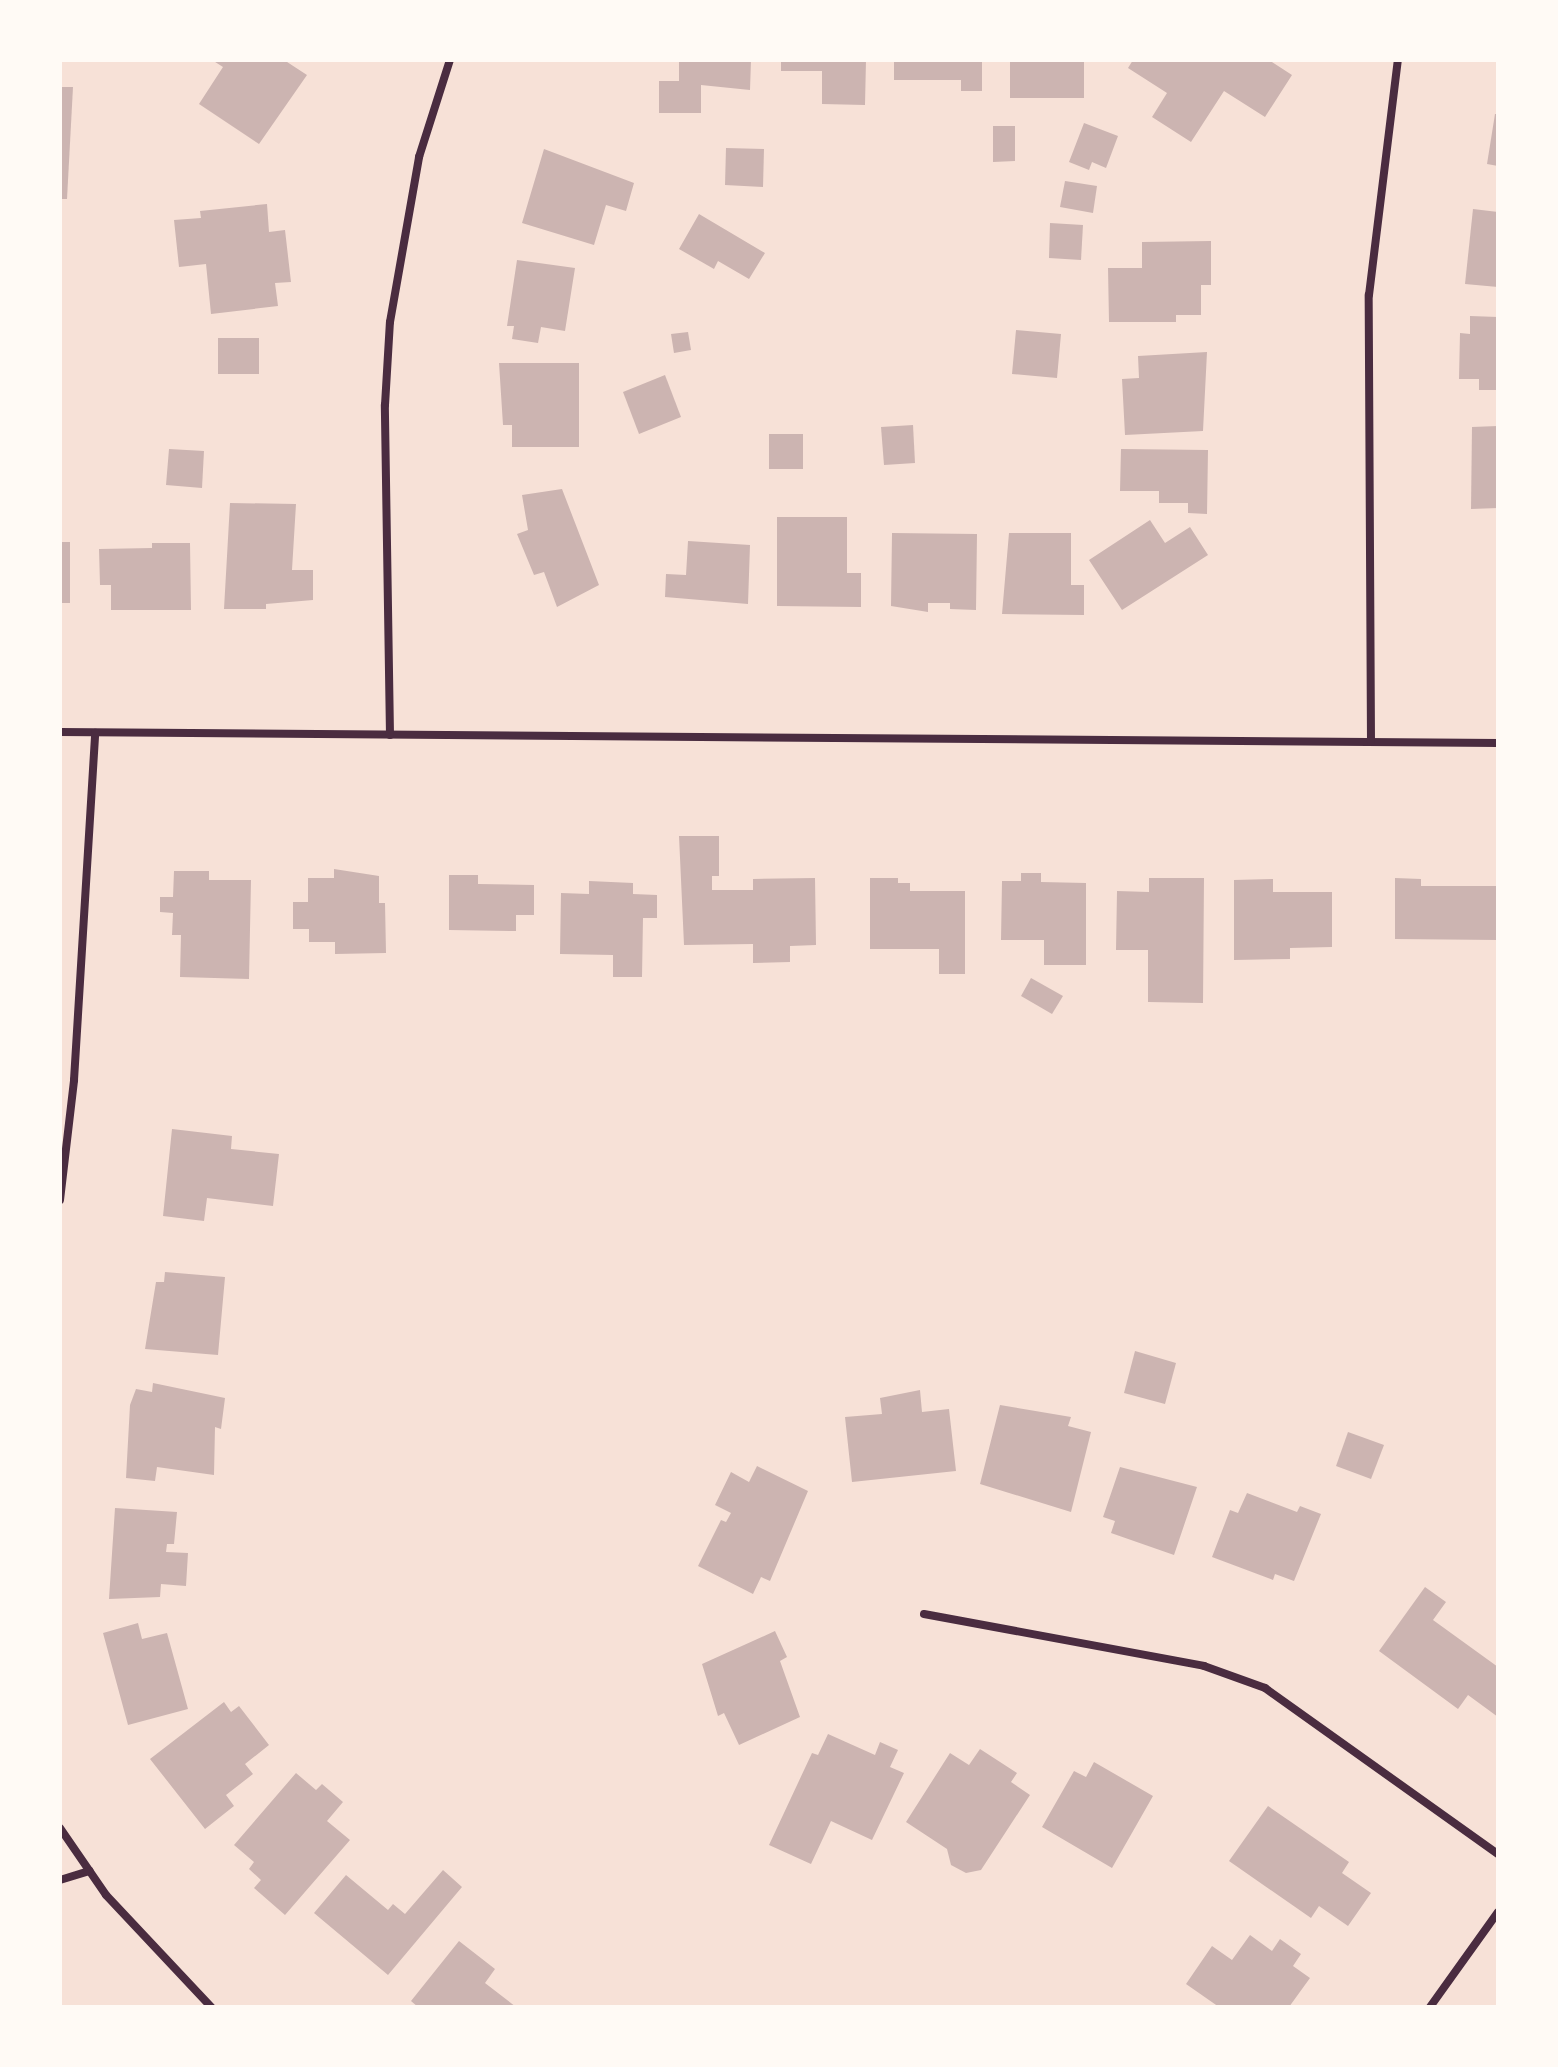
<!DOCTYPE html>
<style>
body{margin:0}
#map{position:relative;width:1558px;height:2067px;overflow:hidden;background:#f7e1d7;font-family:Overpass,sans-serif}
div>[style]{position:absolute}
.building>*{inset:0;background:#ccb4b1}
.minor>*{height:8px;margin:-4px;padding:0 4px;transform-origin:4px;border-radius:4px;background:#4a2c40}
span{translate:-50% -50%;white-space:nowrap;text-align:center;line-height:1.15;-webkit-text-stroke:8px #fffaf5;paint-order:stroke}
.frame{position:absolute;inset:0;border:62px solid #fffaf5;pointer-events:none}
</style>
<div id="map">
<div class="building">
<div style="clip-path:polygon(212px 60px,284px 60px,307px 75px,259px 144px,199px 104px,223px 67px)"></div>
<div style="clip-path:polygon(679px 60px,751px 60px,750px 90px,701px 85px,701px 113px,659px 113px,659px 81px,679px 81px)"></div>
<div style="clip-path:polygon(781px 60px,866px 60px,865px 105px,822px 104px,822px 71px,781px 71px)"></div>
<div style="clip-path:polygon(894px 60px,982px 60px,982px 91px,961px 91px,961px 80px,894px 80px)"></div>
<div style="clip-path:polygon(1010px 60px,1084px 60px,1084px 98px,1010px 98px)"></div>
<div style="clip-path:polygon(1133px 60px,1269px 60px,1292px 75px,1265px 117px,1224px 91px,1191px 142px,1152px 117px,1167px 93px,1128px 68px)"></div>
<div style="clip-path:polygon(60px 87px,73px 87px,67px 199px,60px 199px)"></div>
<div style="clip-path:polygon(1495px 114px,1498px 114px,1498px 166px,1487px 164px)"></div>
<div style="clip-path:polygon(1084px 123px,1118px 136px,1106px 168px,1092px 162px,1089px 170px,1069px 162px)"></div>
<div style="clip-path:polygon(993px 126px,1015px 126px,1015px 161px,993px 162px)"></div>
<div style="clip-path:polygon(726px 148px,764px 149px,763px 187px,725px 185px)"></div>
<div style="clip-path:polygon(544px 149px,634px 183px,626px 211px,606px 205px,594px 245px,522px 223px)"></div>
<div style="clip-path:polygon(1065px 181px,1097px 186px,1093px 213px,1060px 207px)"></div>
<div style="clip-path:polygon(267px 204px,269px 232px,285px 230px,291px 282px,275px 283px,278px 306px,211px 314px,206px 264px,179px 267px,174px 220px,201px 218px,200px 211px)"></div>
<div style="clip-path:polygon(1473px 209px,1498px 212px,1498px 287px,1465px 284px)"></div>
<div style="clip-path:polygon(699px 214px,765px 253px,749px 279px,718px 261px,714px 269px,679px 249px)"></div>
<div style="clip-path:polygon(1050px 223px,1083px 225px,1081px 260px,1049px 258px)"></div>
<div style="clip-path:polygon(1211px 241px,1211px 285px,1201px 285px,1201px 315px,1176px 315px,1176px 322px,1109px 322px,1108px 268px,1142px 268px,1142px 242px)"></div>
<div style="clip-path:polygon(517px 260px,575px 268px,565px 331px,541px 327px,538px 343px,512px 339px,514px 326px,507px 326px)"></div>
<div style="clip-path:polygon(1470px 316px,1498px 317px,1498px 390px,1479px 390px,1479px 379px,1459px 379px,1460px 333px,1470px 334px)"></div>
<div style="clip-path:polygon(1016px 330px,1061px 334px,1057px 378px,1012px 374px)"></div>
<div style="clip-path:polygon(688px 332px,691px 350px,674px 353px,671px 334px)"></div>
<div style="clip-path:polygon(218px 338px,259px 338px,259px 374px,218px 374px)"></div>
<div style="clip-path:polygon(1207px 352px,1203px 431px,1125px 435px,1122px 379px,1139px 378px,1138px 356px)"></div>
<div style="clip-path:polygon(499px 363px,579px 363px,579px 447px,512px 447px,512px 425px,503px 425px)"></div>
<div style="clip-path:polygon(665px 375px,681px 417px,639px 434px,623px 392px)"></div>
<div style="clip-path:polygon(913px 425px,915px 463px,884px 465px,881px 427px)"></div>
<div style="clip-path:polygon(1498px 426px,1498px 508px,1471px 509px,1472px 427px)"></div>
<div style="clip-path:polygon(769px 434px,803px 434px,803px 469px,769px 469px)"></div>
<div style="clip-path:polygon(169px 449px,204px 451px,202px 488px,166px 485px)"></div>
<div style="clip-path:polygon(1121px 449px,1208px 450px,1207px 514px,1188px 513px,1188px 503px,1159px 503px,1159px 491px,1120px 491px)"></div>
<div style="clip-path:polygon(562px 489px,599px 585px,557px 607px,544px 572px,534px 575px,517px 534px,528px 530px,522px 495px)"></div>
<div style="clip-path:polygon(230px 503px,296px 504px,292px 570px,313px 570px,313px 600px,266px 604px,266px 609px,224px 609px)"></div>
<div style="clip-path:polygon(777px 517px,847px 517px,847px 573px,861px 573px,861px 607px,777px 606px)"></div>
<div style="clip-path:polygon(1150px 520px,1165px 543px,1190px 527px,1208px 555px,1122px 610px,1089px 560px)"></div>
<div style="clip-path:polygon(892px 533px,977px 534px,976px 610px,950px 609px,950px 603px,928px 603px,928px 612px,891px 606px)"></div>
<div style="clip-path:polygon(1009px 533px,1071px 533px,1071px 585px,1084px 585px,1084px 615px,1002px 614px)"></div>
<div style="clip-path:polygon(688px 541px,750px 545px,748px 604px,665px 597px,666px 574px,686px 575px)"></div>
<div style="clip-path:polygon(60px 542px,70px 542px,70px 603px,60px 603px)"></div>
<div style="clip-path:polygon(152px 543px,190px 543px,191px 610px,111px 610px,111px 585px,100px 585px,99px 549px,152px 548px)"></div>
<div style="clip-path:polygon(679px 836px,719px 836px,719px 876px,712px 876px,712px 890px,753px 890px,753px 879px,815px 878px,816px 945px,790px 946px,790px 962px,753px 963px,753px 944px,684px 945px)"></div>
<div style="clip-path:polygon(334px 869px,379px 876px,379px 903px,385px 903px,386px 953px,335px 954px,335px 942px,309px 942px,309px 929px,293px 929px,293px 902px,308px 902px,308px 878px,334px 878px)"></div>
<div style="clip-path:polygon(174px 871px,209px 871px,209px 880px,251px 880px,249px 979px,180px 977px,181px 935px,172px 935px,173px 913px,160px 912px,160px 897px,173px 897px)"></div>
<div style="clip-path:polygon(1021px 873px,1041px 873px,1041px 882px,1086px 883px,1086px 965px,1044px 965px,1044px 940px,1001px 940px,1002px 881px,1021px 881px)"></div>
<div style="clip-path:polygon(449px 875px,478px 875px,478px 884px,534px 885px,534px 915px,516px 915px,516px 931px,449px 930px)"></div>
<div style="clip-path:polygon(870px 878px,898px 878px,898px 883px,910px 883px,910px 891px,965px 891px,965px 974px,939px 974px,939px 949px,870px 949px)"></div>
<div style="clip-path:polygon(1149px 878px,1204px 878px,1203px 1003px,1148px 1002px,1148px 950px,1116px 950px,1117px 891px,1149px 892px)"></div>
<div style="clip-path:polygon(1395px 878px,1421px 879px,1421px 886px,1498px 886px,1498px 940px,1395px 939px)"></div>
<div style="clip-path:polygon(1273px 879px,1273px 892px,1332px 892px,1332px 947px,1290px 948px,1290px 959px,1234px 960px,1234px 880px)"></div>
<div style="clip-path:polygon(589px 881px,633px 883px,633px 894px,657px 895px,657px 918px,643px 918px,642px 977px,613px 977px,613px 955px,560px 954px,561px 893px,589px 894px)"></div>
<div style="clip-path:polygon(1031px 978px,1063px 996px,1052px 1014px,1021px 996px)"></div>
<div style="clip-path:polygon(172px 1129px,232px 1136px,231px 1149px,279px 1154px,273px 1206px,207px 1198px,204px 1221px,163px 1216px)"></div>
<div style="clip-path:polygon(165px 1272px,225px 1277px,218px 1355px,145px 1349px,156px 1282px,164px 1282px)"></div>
<div style="clip-path:polygon(1135px 1351px,1176px 1363px,1165px 1404px,1124px 1393px)"></div>
<div style="clip-path:polygon(153px 1383px,225px 1398px,221px 1429px,215px 1427px,214px 1475px,157px 1467px,155px 1481px,126px 1478px,130px 1405px,136px 1389px,152px 1392px)"></div>
<div style="clip-path:polygon(920px 1390px,922px 1412px,949px 1409px,956px 1471px,852px 1482px,845px 1417px,882px 1414px,880px 1398px)"></div>
<div style="clip-path:polygon(1000px 1405px,1071px 1417px,1068px 1426px,1091px 1432px,1071px 1512px,980px 1484px)"></div>
<div style="clip-path:polygon(1348px 1432px,1384px 1445px,1371px 1479px,1336px 1466px)"></div>
<div style="clip-path:polygon(757px 1466px,808px 1491px,770px 1581px,761px 1577px,753px 1594px,698px 1566px,721px 1520px,726px 1522px,731px 1513px,715px 1505px,731px 1472px,749px 1482px)"></div>
<div style="clip-path:polygon(1120px 1467px,1197px 1487px,1174px 1555px,1111px 1533px,1115px 1521px,1103px 1517px)"></div>
<div style="clip-path:polygon(1247px 1493px,1297px 1512px,1300px 1506px,1321px 1514px,1294px 1581px,1275px 1574px,1273px 1580px,1212px 1557px,1230px 1510px,1238px 1513px)"></div>
<div style="clip-path:polygon(115px 1508px,177px 1512px,174px 1544px,167px 1544px,166px 1552px,188px 1553px,186px 1586px,161px 1584px,160px 1597px,109px 1599px)"></div>
<div style="clip-path:polygon(1425px 1587px,1446px 1602px,1433px 1620px,1498px 1667px,1498px 1717px,1468px 1695px,1458px 1709px,1379px 1651px)"></div>
<div style="clip-path:polygon(138px 1623px,142px 1639px,167px 1633px,188px 1709px,128px 1725px,103px 1633px)"></div>
<div style="clip-path:polygon(775px 1631px,787px 1657px,780px 1661px,800px 1717px,739px 1745px,724px 1713px,718px 1716px,702px 1664px)"></div>
<div style="clip-path:polygon(224px 1702px,231px 1712px,239px 1706px,269px 1745px,245px 1764px,253px 1774px,226px 1795px,234px 1806px,205px 1829px,150px 1759px)"></div>
<div style="clip-path:polygon(828px 1734px,875px 1755px,880px 1742px,898px 1750px,890px 1767px,904px 1773px,872px 1840px,831px 1821px,811px 1864px,769px 1845px,812px 1753px,818px 1755px)"></div>
<div style="clip-path:polygon(980px 1749px,1017px 1773px,1011px 1782px,1030px 1795px,981px 1870px,966px 1873px,951px 1865px,947px 1849px,906px 1822px,950px 1753px,969px 1765px)"></div>
<div style="clip-path:polygon(1094px 1762px,1153px 1796px,1112px 1868px,1042px 1827px,1074px 1771px,1086px 1777px)"></div>
<div style="clip-path:polygon(296px 1773px,316px 1790px,322px 1784px,343px 1802px,327px 1821px,350px 1840px,285px 1915px,254px 1888px,261px 1880px,249px 1869px,254px 1862px,234px 1845px)"></div>
<div style="clip-path:polygon(1268px 1806px,1349px 1862px,1342px 1873px,1371px 1893px,1348px 1926px,1319px 1906px,1311px 1918px,1229px 1861px)"></div>
<div style="clip-path:polygon(443px 1870px,462px 1887px,388px 1975px,314px 1913px,346px 1875px,388px 1910px,393px 1904px,405px 1914px)"></div>
<div style="clip-path:polygon(1250px 1935px,1272px 1951px,1280px 1939px,1301px 1954px,1293px 1966px,1310px 1978px,1289px 2007px,1219px 2007px,1186px 1984px,1212px 1946px,1232px 1960px)"></div>
<div style="clip-path:polygon(459px 1941px,495px 1969px,485px 1983px,516px 2007px,418px 2007px,411px 2001px)"></div>
</div>
<div class="minor">
<div style="left:60px;top:732px;width:1438px;rotate:0.44deg"></div>
<div style="left:390px;top:735px;width:330px;rotate:-90.9deg"></div>
<div style="left:385px;top:405px;width:83px;rotate:-86.6deg"></div>
<div style="left:390px;top:322px;width:168px;rotate:-80deg"></div>
<div style="left:419px;top:157px;width:102px;rotate:-72.3deg"></div>
<div style="left:1371px;top:742px;width:447px;rotate:-90.3deg"></div>
<div style="left:1369px;top:295px;width:237px;rotate:-83deg"></div>
<div style="left:60px;top:1200px;width:121px;rotate:-83.3deg"></div>
<div style="left:74px;top:1080px;width:348px;rotate:-86.5deg"></div>
<div style="left:924px;top:1614px;width:285px;rotate:10.5deg"></div>
<div style="left:1204px;top:1666px;width:65px;rotate:19.8deg"></div>
<div style="left:1265px;top:1688px;width:286px;rotate:35.5deg"></div>
<div style="left:60px;top:1828px;width:81px;rotate:55.5deg"></div>
<div style="left:106px;top:1895px;width:154px;rotate:46.8deg"></div>
<div style="left:60px;top:1880px;width:31px;rotate:-17deg"></div>
<div style="left:1430px;top:2007px;width:117px;rotate:-54.4deg"></div>
</div>
<div class="frame"></div>
</div>
